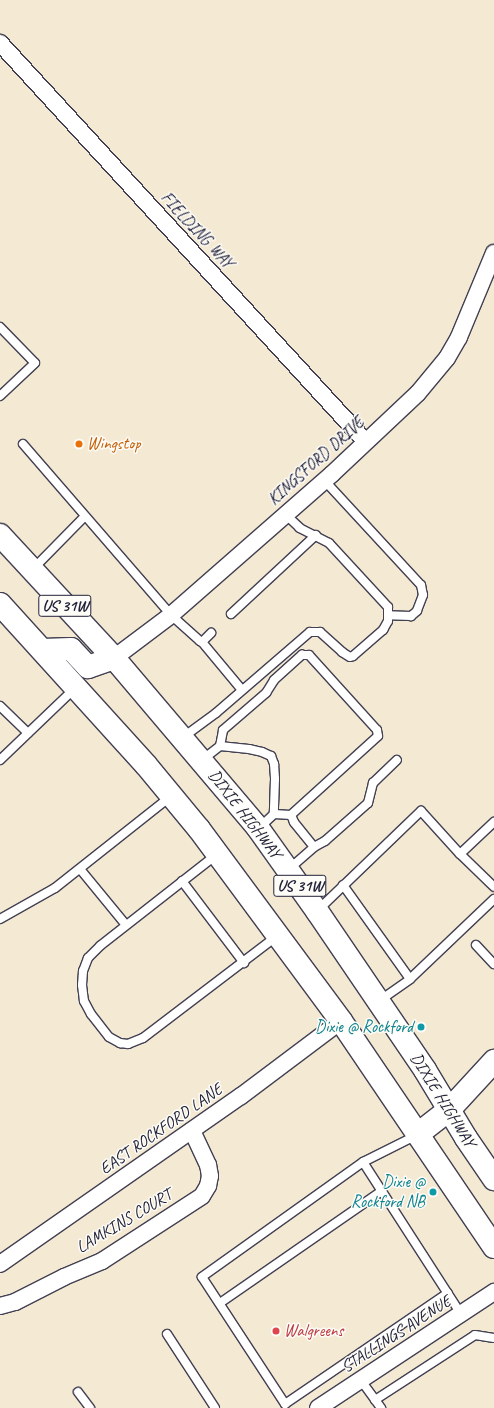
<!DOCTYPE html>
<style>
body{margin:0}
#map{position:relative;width:494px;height:1408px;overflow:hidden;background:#f4e9d3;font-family:Caveat,sans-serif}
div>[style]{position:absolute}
.roads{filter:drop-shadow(1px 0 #424052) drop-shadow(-1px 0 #424052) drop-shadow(0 1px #424052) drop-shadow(0 -1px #424052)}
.service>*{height:8px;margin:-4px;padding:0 4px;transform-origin:4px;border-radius:4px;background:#fff}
.minor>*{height:16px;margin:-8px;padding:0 8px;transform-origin:8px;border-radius:8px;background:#fff}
.secondary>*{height:22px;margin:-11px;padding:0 11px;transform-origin:11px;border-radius:11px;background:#fff}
.primary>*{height:22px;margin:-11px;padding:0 11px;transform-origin:11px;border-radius:11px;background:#fff}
.dots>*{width:11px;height:11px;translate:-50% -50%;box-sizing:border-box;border:2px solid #fdfcf7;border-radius:50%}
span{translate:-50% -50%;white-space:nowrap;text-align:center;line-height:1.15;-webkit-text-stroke:3px #fdfcf7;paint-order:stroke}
.shield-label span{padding:1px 3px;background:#fdfcf7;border:1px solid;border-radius:3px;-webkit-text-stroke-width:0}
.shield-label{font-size:16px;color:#22223b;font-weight:700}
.street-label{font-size:17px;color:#22223b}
.food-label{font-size:17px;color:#c56008}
.left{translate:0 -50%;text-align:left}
.culture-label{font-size:17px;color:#0d838f}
.right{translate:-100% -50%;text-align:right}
.health-label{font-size:17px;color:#be3a42}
</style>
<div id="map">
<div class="roads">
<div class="service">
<div style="left:0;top:327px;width:50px;rotate:45.8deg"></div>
<div style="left:35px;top:363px;width:48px;rotate:136.7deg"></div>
<div style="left:23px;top:444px;width:226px;rotate:49.1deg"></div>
<div style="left:171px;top:615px;width:39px;rotate:42deg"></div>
<div style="left:200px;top:641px;width:2px;rotate:27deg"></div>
<div style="left:202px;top:642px;width:13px;rotate:-45deg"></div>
<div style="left:324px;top:480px;width:143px;rotate:47.3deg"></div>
<div style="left:421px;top:585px;width:10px;rotate:79deg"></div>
<div style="left:423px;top:595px;width:17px;rotate:111deg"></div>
<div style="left:417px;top:611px;width:8px;rotate:140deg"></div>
<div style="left:411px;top:616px;width:23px;rotate:-178deg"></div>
<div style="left:33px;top:569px;width:74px;rotate:-45.5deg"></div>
<div style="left:231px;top:614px;width:116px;rotate:-42.9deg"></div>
<div style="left:202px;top:642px;width:62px;rotate:50.2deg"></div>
<div style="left:0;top:706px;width:39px;rotate:44deg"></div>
<div style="left:182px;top:738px;width:42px;rotate:-36.3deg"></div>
<div style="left:216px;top:713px;width:124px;rotate:-40.8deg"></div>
<div style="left:310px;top:632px;width:10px"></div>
<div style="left:320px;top:632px;width:30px;rotate:42deg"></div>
<div style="left:342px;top:652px;width:9px;rotate:32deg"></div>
<div style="left:350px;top:657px;width:3px;rotate:-18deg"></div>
<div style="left:353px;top:656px;width:40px;rotate:-41deg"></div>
<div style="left:383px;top:630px;width:10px;rotate:-61deg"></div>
<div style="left:388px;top:621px;width:14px;rotate:-90deg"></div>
<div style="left:388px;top:607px;width:87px;rotate:-132.7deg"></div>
<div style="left:329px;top:543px;width:33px;rotate:-153deg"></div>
<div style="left:300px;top:528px;width:21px;rotate:-137deg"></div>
<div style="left:220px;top:746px;width:29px;rotate:6deg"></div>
<div style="left:249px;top:749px;width:13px;rotate:13deg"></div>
<div style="left:262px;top:752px;width:10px;rotate:24deg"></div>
<div style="left:271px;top:756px;width:9px;rotate:69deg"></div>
<div style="left:274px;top:764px;width:15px;rotate:86deg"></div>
<div style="left:275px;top:779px;width:35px;rotate:92deg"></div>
<div style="left:0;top:760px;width:104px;rotate:-43.8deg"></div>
<div style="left:202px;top:760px;width:23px;rotate:-38deg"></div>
<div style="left:220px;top:746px;width:16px;rotate:-79deg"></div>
<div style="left:223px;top:730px;width:57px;rotate:-40.7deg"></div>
<div style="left:266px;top:693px;width:15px;rotate:-58deg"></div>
<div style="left:274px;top:680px;width:38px;rotate:-42deg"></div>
<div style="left:302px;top:655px;width:7px"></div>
<div style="left:309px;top:655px;width:101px;rotate:47.8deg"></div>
<div style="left:377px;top:730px;width:6px;rotate:81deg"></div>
<div style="left:378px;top:736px;width:118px;rotate:137.8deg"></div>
<div style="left:291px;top:815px;width:17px;rotate:-177deg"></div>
<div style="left:274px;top:814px;width:21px;rotate:137deg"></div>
<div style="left:314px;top:847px;width:13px;rotate:-29deg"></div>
<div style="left:325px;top:841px;width:57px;rotate:-41.5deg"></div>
<div style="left:368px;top:803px;width:21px;rotate:-76deg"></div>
<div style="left:373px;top:783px;width:33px;rotate:-44deg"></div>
<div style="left:460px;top:854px;width:47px;rotate:44.1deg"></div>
<div style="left:216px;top:855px;width:147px;rotate:141.9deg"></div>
<div style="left:100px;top:946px;width:17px;rotate:135deg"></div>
<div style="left:88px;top:958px;width:14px;rotate:111deg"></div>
<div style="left:83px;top:971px;width:14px;rotate:94deg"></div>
<div style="left:82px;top:985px;width:16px;rotate:83deg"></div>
<div style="left:84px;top:1001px;width:15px;rotate:62deg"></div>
<div style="left:91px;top:1014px;width:29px;rotate:52deg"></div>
<div style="left:109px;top:1037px;width:13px;rotate:29deg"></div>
<div style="left:120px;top:1043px;width:8px;rotate:7deg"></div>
<div style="left:128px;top:1044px;width:16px;rotate:-22deg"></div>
<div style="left:143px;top:1038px;width:168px;rotate:-37.3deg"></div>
<div style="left:80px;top:869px;width:72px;rotate:50.6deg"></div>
<div style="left:289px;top:869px;width:33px;rotate:-41deg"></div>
<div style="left:314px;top:847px;width:32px;rotate:-129deg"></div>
<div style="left:294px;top:822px;width:8px;rotate:-113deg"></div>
<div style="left:182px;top:881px;width:103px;rotate:52.9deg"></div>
<div style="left:343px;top:885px;width:115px;rotate:54.5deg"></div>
<div style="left:318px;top:910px;width:143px;rotate:-43.9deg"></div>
<div style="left:421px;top:811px;width:58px;rotate:47.8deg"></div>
<div style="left:460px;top:854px;width:47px;rotate:-43.3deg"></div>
<div style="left:0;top:919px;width:63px;rotate:-29.4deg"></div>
<div style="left:55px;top:888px;width:148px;rotate:-38.4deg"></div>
<div style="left:476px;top:945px;width:26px;rotate:47deg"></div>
<div style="left:379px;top:1001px;width:38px;rotate:-35deg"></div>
<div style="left:410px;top:979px;width:116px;rotate:-43.6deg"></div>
<div style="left:417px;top:1135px;width:60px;rotate:153.4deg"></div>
<div style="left:363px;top:1162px;width:198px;rotate:144.5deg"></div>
<div style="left:202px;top:1277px;width:152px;rotate:56.8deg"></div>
<div style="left:285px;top:1404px;width:197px;rotate:-34.3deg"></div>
<div style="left:363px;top:1162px;width:181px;rotate:57.2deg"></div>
<div style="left:220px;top:1303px;width:197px;rotate:-34.7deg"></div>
<div style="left:167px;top:1334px;width:88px;rotate:57deg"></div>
<div style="left:360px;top:1379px;width:36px;rotate:54deg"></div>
<div style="left:78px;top:1392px;width:20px;rotate:53deg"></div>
<div style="left:375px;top:1400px;width:119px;rotate:-33deg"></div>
<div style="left:475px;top:1335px;width:19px;rotate:9deg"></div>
</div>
<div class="minor">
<div style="left:0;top:43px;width:541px;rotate:47.47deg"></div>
<div style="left:114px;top:658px;width:71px;rotate:-37deg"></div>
<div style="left:171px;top:615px;width:214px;rotate:-41.2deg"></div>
<div style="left:332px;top:474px;width:118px;rotate:-43.3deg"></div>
<div style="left:418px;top:393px;width:45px;rotate:-50.4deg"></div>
<div style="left:447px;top:358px;width:24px;rotate:-60deg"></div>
<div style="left:459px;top:337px;width:91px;rotate:-67.4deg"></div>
<div style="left:0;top:1264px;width:294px;rotate:-34.9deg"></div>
<div style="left:241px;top:1096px;width:125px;rotate:-36.9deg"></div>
<div style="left:0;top:1306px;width:16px;rotate:-15deg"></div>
<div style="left:15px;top:1302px;width:55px;rotate:-27deg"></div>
<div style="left:64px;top:1277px;width:41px;rotate:-22.8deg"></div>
<div style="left:102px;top:1261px;width:119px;rotate:-33deg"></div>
<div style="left:202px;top:1196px;width:12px;rotate:-59deg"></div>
<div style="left:208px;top:1186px;width:10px;rotate:-79deg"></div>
<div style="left:210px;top:1176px;width:11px;rotate:-100deg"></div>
<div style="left:208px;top:1165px;width:38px;rotate:-115deg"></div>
<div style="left:318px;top:1408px;width:211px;rotate:-33.4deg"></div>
</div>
<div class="secondary">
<div style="left:418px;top:1134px;width:39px;rotate:-38deg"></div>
<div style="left:449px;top:1110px;width:67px;rotate:-47.4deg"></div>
</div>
<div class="primary">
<div style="left:0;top:535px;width:168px;rotate:47.2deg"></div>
<div style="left:114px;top:658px;width:223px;rotate:49.7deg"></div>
<div style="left:258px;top:828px;width:102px;rotate:54.6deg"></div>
<div style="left:317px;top:911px;width:192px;rotate:55.8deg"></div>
<div style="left:425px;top:1070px;width:79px;rotate:58.9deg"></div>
<div style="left:466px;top:1138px;width:50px;rotate:55.7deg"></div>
<div style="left:0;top:604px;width:217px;rotate:47.8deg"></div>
<div style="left:146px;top:765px;width:83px;rotate:50.4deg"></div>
<div style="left:199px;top:829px;width:239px;rotate:53.5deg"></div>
<div style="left:341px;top:1021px;width:273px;rotate:55.9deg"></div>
<div style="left:42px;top:650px;width:29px;rotate:-2deg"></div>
<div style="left:71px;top:649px;width:25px;rotate:47deg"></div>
<div style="left:88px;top:667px;width:28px;rotate:-19deg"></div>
</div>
</div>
<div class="dots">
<div style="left:79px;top:444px;background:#e8710a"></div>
<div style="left:421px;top:1027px;background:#0f9aa8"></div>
<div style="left:433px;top:1192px;background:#0f9aa8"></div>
<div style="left:276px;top:1331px;background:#e0444e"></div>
</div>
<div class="shield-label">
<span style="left:65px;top:606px">US 31W</span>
<span style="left:300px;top:886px">US 31W</span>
</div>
<div class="street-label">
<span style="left:197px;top:230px;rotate:47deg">FIELDING WAY</span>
<span style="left:316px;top:461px;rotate:-42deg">KINGSFORD DRIVE</span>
<span style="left:245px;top:814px;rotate:52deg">DIXIE HIGHWAY</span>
<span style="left:443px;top:1100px;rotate:58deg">DIXIE HIGHWAY</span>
<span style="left:161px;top:1129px;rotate:-35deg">EAST ROCKFORD LANE</span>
<span style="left:124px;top:1221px;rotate:-31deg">LAMKINS COURT</span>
<span style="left:396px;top:1334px;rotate:-33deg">STALLINGS AVENUE</span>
</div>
<div class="food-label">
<span class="left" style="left:87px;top:444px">Wingstop</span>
</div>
<div class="culture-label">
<span class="right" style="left:413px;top:1027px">Dixie @ Rockford</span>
<span class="right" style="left:425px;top:1192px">Dixie @<br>Rockford NB</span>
</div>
<div class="health-label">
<span class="left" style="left:284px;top:1331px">Walgreens</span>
</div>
</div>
